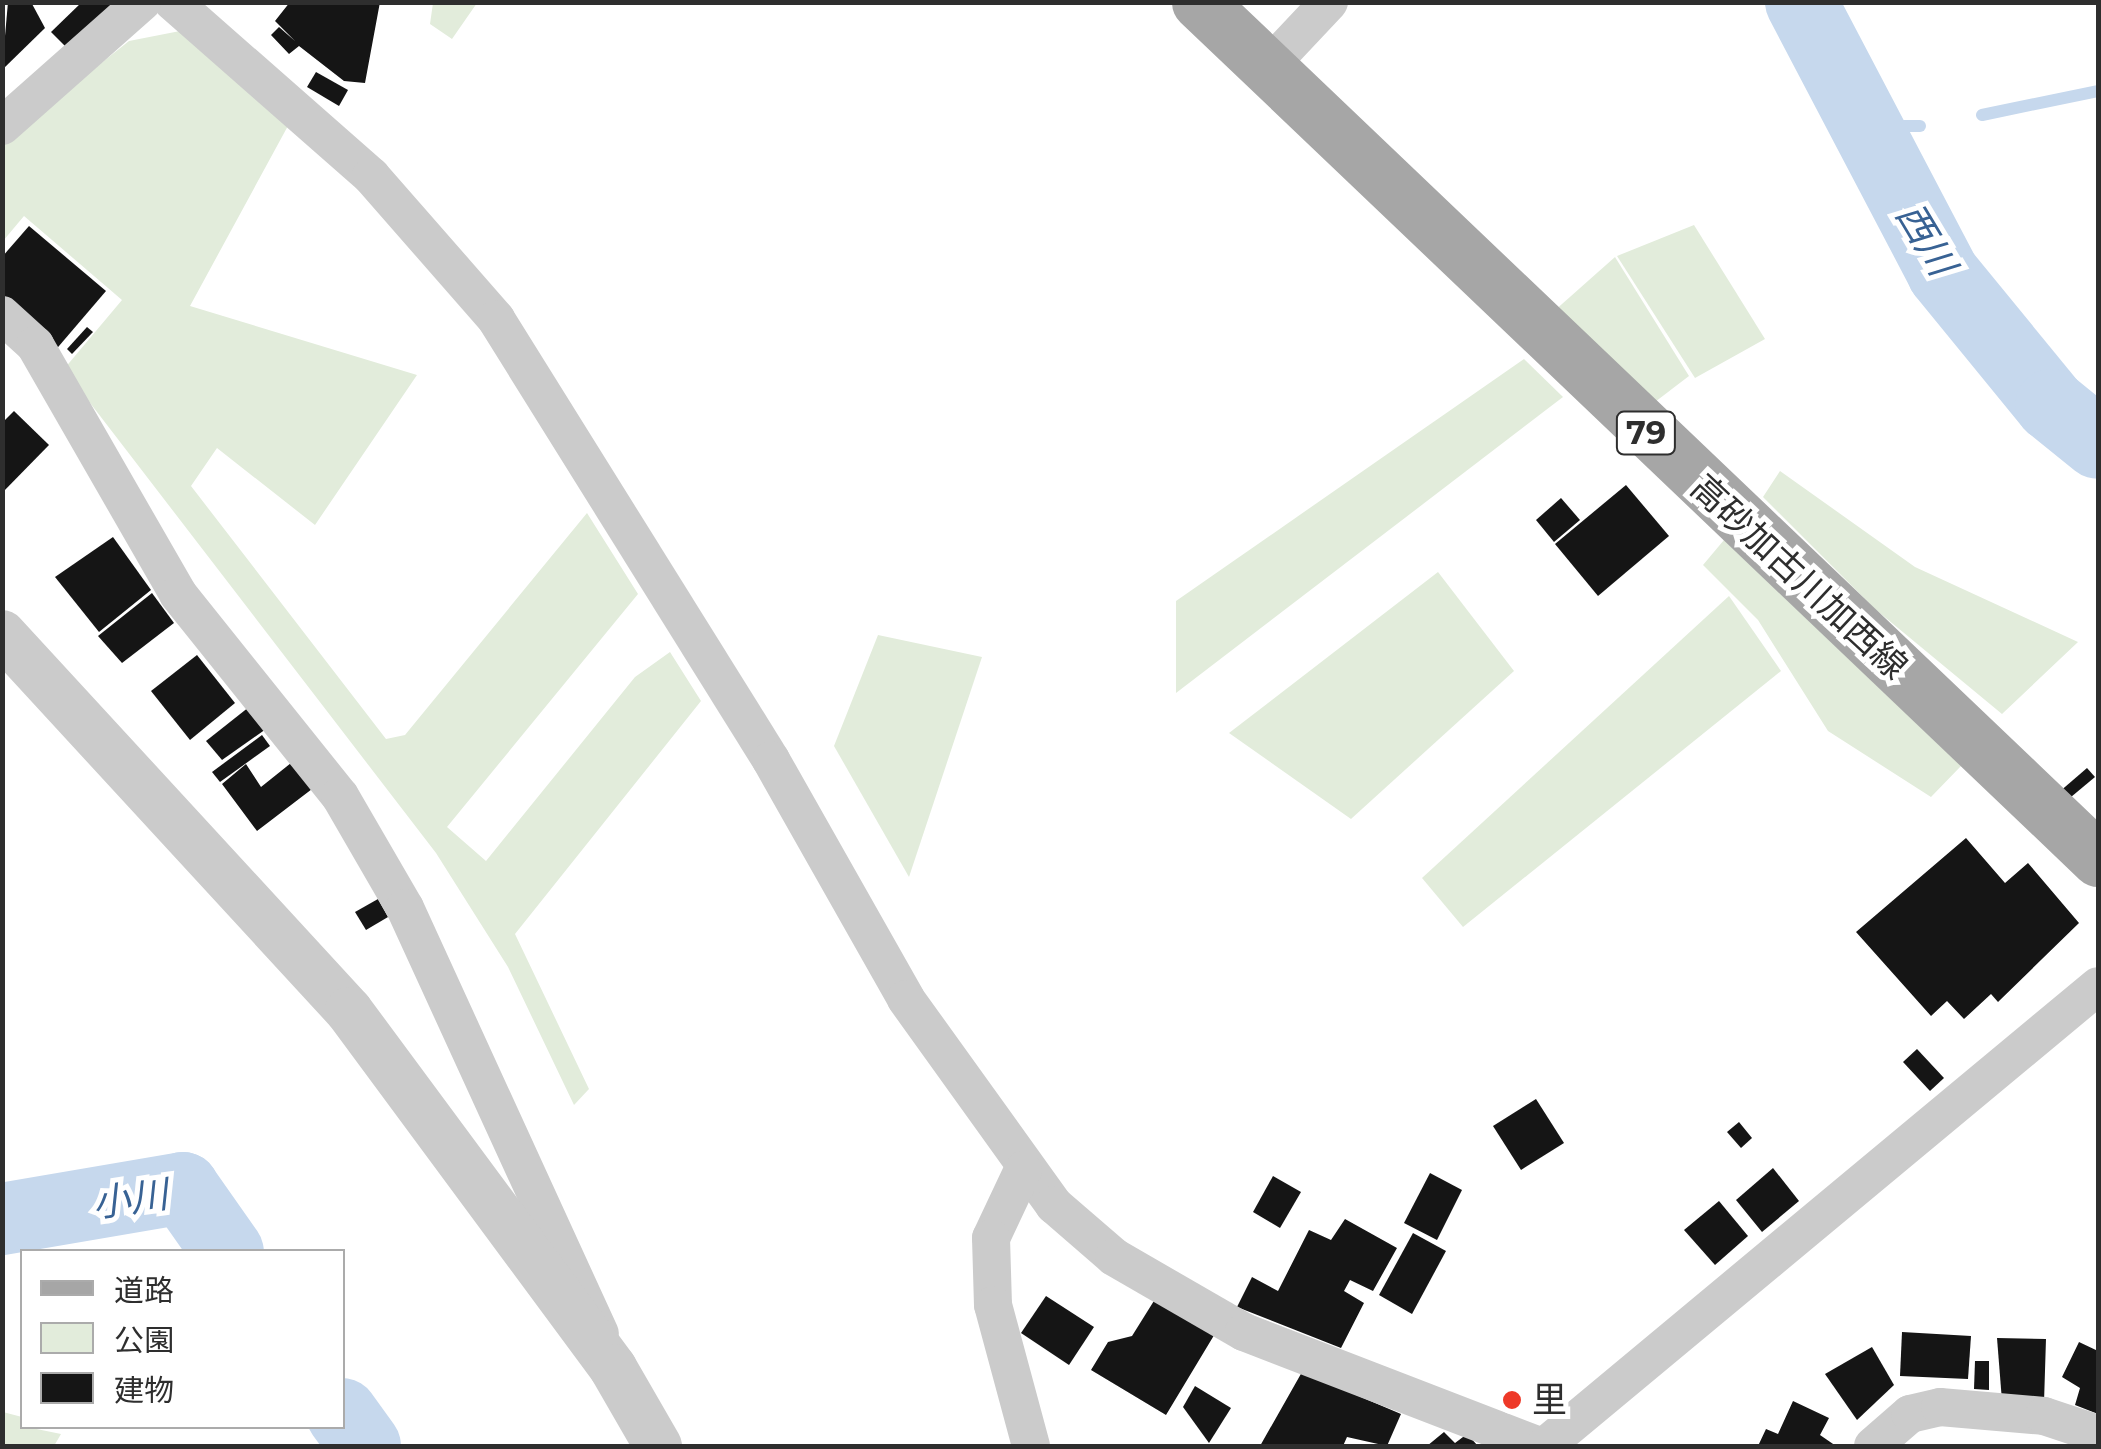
<!DOCTYPE html>
<meta charset="utf-8">
<style>
body{margin:0}
#map{position:relative;width:2101px;height:1449px;overflow:hidden;background:#fff;font-family:Montserrat,"Noto Sans JP",sans-serif}
div>[style]{position:absolute}
.green>*{inset:0;background:#e2ecdb}
.stream>*{height:12px;margin:-6px;padding:0 6px;transform-origin:6px;border-radius:6px;background:#c6d8ed}
.river>*{height:72px;margin:-36px;padding:0 36px;transform-origin:36px;border-radius:36px;background:#c6d8ed}
.building>*{inset:0;background:#151515}
.minor>*{height:38px;margin:-19px;padding:0 19px;transform-origin:19px;border-radius:19px;background:#cbcbcb}
.tertiary>*{height:48px;margin:-24px;padding:0 24px;transform-origin:24px;border-radius:24px;background:#cbcbcb}
.primary>*{height:55px;margin:-27.5px;padding:0 27.5px;transform-origin:27.5px;border-radius:27.5px;background:#a6a6a6}
.dots>*{width:28px;height:28px;translate:-50% -50%;box-sizing:border-box;border:5px solid #fff;border-radius:50%}
span{translate:-50% -50%;white-space:nowrap;text-align:center;line-height:1.15;-webkit-text-stroke:10px #fff;paint-order:stroke}
.shield-label span{padding:2px 8px;background:#fff;border:2px solid;border-radius:8px;-webkit-text-stroke-width:0}
.shield-label{font-size:32px;color:#2e2e2e;font-weight:700}
.street-label{font-size:35px;color:#2e2e2e}
.poi-label{font-size:35px;color:#2e2e2e}
.left{translate:0 -50%;text-align:left}
.water-label{font-size:38px;color:#386294;font-style:italic}
.frame{position:absolute;inset:0;border:5px solid #2e2e2e;pointer-events:none}
.legend{position:absolute;left:20px;top:1249px;width:325px;height:180px;box-sizing:border-box;background:#fff;border:2px solid #ababab;margin:0;padding:12px 18px;list-style:none;font-size:30px;color:#2e2e2e}
.legend li{display:flex;align-items:center;gap:20px;height:50px}
.legend b{width:50px;border:2px solid #ababab}
</style>
<div id="map">
<div class="green">
<div style="clip-path:polygon(433px 3px,433px 2px,477px 3px,452px 39px,430px 24px)"></div>
<div style="clip-path:polygon(180px 31px,289px 124px,190px 306px,417px 375px,315px 525px,217px 448px,191px 486px,386px 739px,405px 735px,587px 513px,638px 594px,447px 827px,486px 861px,635px 677px,670px 652px,701px 701px,515px 934px,589px 1089px,574px 1105px,508px 967px,436px 853px,64px 369px,122px 300px,24px 216px,3px 241px,3px 141px,129px 41px)"></div>
<div style="clip-path:polygon(1694px 225px,1765px 339px,1695px 378px,1617px 256px)"></div>
<div style="clip-path:polygon(1615px 257px,1689px 376px,1651px 405px,1553px 312px)"></div>
<div style="clip-path:polygon(1524px 359px,1563px 397px,1176px 693px,1176px 601px)"></div>
<div style="clip-path:polygon(1780px 471px,1915px 567px,2078px 642px,2002px 714px,1875px 609px,1763px 497px)"></div>
<div style="clip-path:polygon(1724px 540px,1961px 766px,1931px 797px,1828px 731px,1758px 620px,1703px 565px)"></div>
<div style="clip-path:polygon(1438px 572px,1514px 671px,1351px 819px,1229px 733px)"></div>
<div style="clip-path:polygon(1729px 596px,1781px 671px,1463px 927px,1422px 878px)"></div>
<div style="clip-path:polygon(878px 635px,982px 657px,909px 877px,834px 746px)"></div>
<div style="clip-path:polygon(3px 1412px,22px 1417px,22px 1426px,61px 1434px,54px 1446px,3px 1446px)"></div>
</div>
<div class="stream">
<div style="left:1982px;top:115px;width:118px;rotate:-11.7deg"></div>
<div style="left:1860px;top:126px;width:60px"></div>
</div>
<div class="river">
<div style="left:1801px;top:2px;width:306px;rotate:62.3deg"></div>
<div style="left:1943px;top:273px;width:171px;rotate:50.7deg"></div>
<div style="left:2051px;top:405px;width:60px;rotate:39deg"></div>
<div style="left:2px;top:1219px;width:184px;rotate:-9.7deg"></div>
<div style="left:183px;top:1188px;width:78px;rotate:54.9deg"></div>
<div style="left:342px;top:1414px;width:39px;rotate:54deg"></div>
</div>
<div class="building">
<div style="clip-path:polygon(8px 2px,31px 2px,45px 28px,2px 70px)"></div>
<div style="clip-path:polygon(82px 2px,123px 2px,71px 52px,51px 32px)"></div>
<div style="clip-path:polygon(290px 2px,380px 2px,365px 83px,344px 81px,299px 46px,289px 54px,271px 35px,279px 27px,295px 41px,275px 21px)"></div>
<div style="clip-path:polygon(316px 72px,348px 90px,339px 106px,307px 87px)"></div>
<div style="clip-path:polygon(29px 226px,106px 291px,53px 353px,2px 311px,2px 257px)"></div>
<div style="clip-path:polygon(87px 327px,93px 332px,72px 354px,67px 349px)"></div>
<div style="clip-path:polygon(14px 411px,49px 445px,2px 493px,2px 423px)"></div>
<div style="clip-path:polygon(1626px 485px,1669px 536px,1598px 596px,1555px 544px)"></div>
<div style="clip-path:polygon(1561px 498px,1580px 520px,1554px 542px,1536px 520px)"></div>
<div style="clip-path:polygon(113px 537px,151px 590px,99px 632px,55px 577px)"></div>
<div style="clip-path:polygon(152px 593px,174px 623px,122px 663px,98px 636px)"></div>
<div style="clip-path:polygon(197px 655px,235px 703px,190px 740px,151px 691px)"></div>
<div style="clip-path:polygon(249px 707px,266px 729px,222px 760px,206px 741px)"></div>
<div style="clip-path:polygon(262px 735px,270px 746px,220px 782px,212px 772px)"></div>
<div style="clip-path:polygon(291px 763px,312px 789px,257px 831px,222px 784px,246px 764px,261px 787px)"></div>
<div style="clip-path:polygon(2087px 768px,2095px 777px,2065px 802px,2058px 793px)"></div>
<div style="clip-path:polygon(1966px 838px,2005px 883px,2028px 863px,2079px 923px,1998px 1002px,1991px 994px,1964px 1019px,1947px 1001px,1931px 1016px,1856px 932px)"></div>
<div style="clip-path:polygon(378px 899px,388px 917px,366px 930px,355px 912px)"></div>
<div style="clip-path:polygon(1917px 1049px,1944px 1078px,1930px 1091px,1903px 1062px)"></div>
<div style="clip-path:polygon(1536px 1099px,1564px 1143px,1521px 1170px,1493px 1126px)"></div>
<div style="clip-path:polygon(1739px 1122px,1752px 1138px,1741px 1148px,1727px 1132px)"></div>
<div style="clip-path:polygon(1773px 1168px,1799px 1201px,1762px 1232px,1736px 1200px)"></div>
<div style="clip-path:polygon(1430px 1173px,1462px 1190px,1437px 1240px,1404px 1223px)"></div>
<div style="clip-path:polygon(1273px 1176px,1301px 1192px,1280px 1228px,1253px 1212px)"></div>
<div style="clip-path:polygon(1719px 1201px,1748px 1236px,1715px 1265px,1684px 1230px)"></div>
<div style="clip-path:polygon(1345px 1219px,1397px 1248px,1373px 1291px,1350px 1280px,1344px 1291px,1364px 1303px,1341px 1348px,1237px 1307px,1252px 1277px,1278px 1291px,1309px 1230px,1331px 1240px)"></div>
<div style="clip-path:polygon(1413px 1233px,1446px 1251px,1412px 1314px,1379px 1295px)"></div>
<div style="clip-path:polygon(1046px 1296px,1094px 1327px,1069px 1365px,1021px 1333px)"></div>
<div style="clip-path:polygon(1157px 1296px,1216px 1332px,1166px 1415px,1091px 1370px,1108px 1342px,1132px 1336px)"></div>
<div style="clip-path:polygon(1902px 1332px,1971px 1336px,1968px 1379px,1900px 1376px)"></div>
<div style="clip-path:polygon(1997px 1338px,2046px 1339px,2044px 1402px,2002px 1401px)"></div>
<div style="clip-path:polygon(2079px 1342px,2098px 1351px,2098px 1414px,2075px 1405px,2080px 1388px,2062px 1377px)"></div>
<div style="clip-path:polygon(1872px 1347px,1894px 1385px,1857px 1420px,1825px 1374px)"></div>
<div style="clip-path:polygon(1975px 1361px,1989px 1361px,1989px 1390px,1974px 1389px)"></div>
<div style="clip-path:polygon(1302px 1372px,1401px 1414px,1387px 1446px,1347px 1437px,1343px 1446px,1260px 1446px)"></div>
<div style="clip-path:polygon(1195px 1386px,1231px 1408px,1209px 1443px,1183px 1407px)"></div>
<div style="clip-path:polygon(1793px 1401px,1829px 1418px,1820px 1435px,1836px 1446px,1758px 1446px,1766px 1429px,1778px 1434px)"></div>
<div style="clip-path:polygon(1444px 1432px,1455px 1443px,1467px 1434px,1478px 1446px,1427px 1446px)"></div>
</div>
<div class="minor">
<div style="left:173px;top:2px;width:264px;rotate:41.3deg"></div>
<div style="left:371px;top:176px;width:190px;rotate:48.8deg"></div>
<div style="left:496px;top:319px;width:520px;rotate:58.05deg"></div>
<div style="left:771px;top:760px;width:274px;rotate:60.5deg"></div>
<div style="left:906px;top:999px;width:254px;rotate:54.3deg"></div>
<div style="left:1054px;top:1205px;width:79px;rotate:40.9deg"></div>
<div style="left:1114px;top:1257px;width:150px;rotate:30deg"></div>
<div style="left:1244px;top:1332px;width:316px;rotate:21.1deg"></div>
<div style="left:1268px;top:67px;width:89px;rotate:-46.8deg"></div>
<div style="left:2px;top:126px;width:187px;rotate:-41.5deg"></div>
<div style="left:2px;top:315px;width:45px;rotate:42.3deg"></div>
<div style="left:35px;top:345px;width:287px;rotate:60.1deg"></div>
<div style="left:178px;top:594px;width:259px;rotate:51.3deg"></div>
<div style="left:340px;top:796px;width:129px;rotate:59.9deg"></div>
<div style="left:405px;top:908px;width:468px;rotate:65.4deg"></div>
<div style="left:1023px;top:1170px;width:75px;rotate:115.2deg"></div>
<div style="left:991px;top:1238px;width:67px;rotate:88.3deg"></div>
<div style="left:993px;top:1305px;width:146px;rotate:74.9deg"></div>
<div style="left:1545px;top:1446px;width:719px;rotate:-39.75deg"></div>
<div style="left:1873px;top:1446px;width:49px;rotate:-40.9deg"></div>
<div style="left:1910px;top:1414px;width:31px;rotate:-13deg"></div>
<div style="left:1940px;top:1407px;width:104px;rotate:4.9deg"></div>
<div style="left:2044px;top:1416px;width:57px;rotate:18.4deg"></div>
</div>
<div class="tertiary">
<div style="left:2px;top:634px;width:512px;rotate:47.37deg"></div>
<div style="left:349px;top:1011px;width:444px;rotate:53.5deg"></div>
<div style="left:613px;top:1368px;width:90px;rotate:60deg"></div>
</div>
<div class="primary">
<div style="left:1199px;top:2px;width:1242px;rotate:43.63deg"></div>
</div>
<div class="dots">
<div style="left:1512px;top:1400px;background:#ee3928"></div>
</div>
<div class="shield-label">
<span style="left:1646px;top:433px">79</span>
</div>
<div class="street-label">
<span style="left:1799px;top:577px;rotate:43deg">高砂加古川加西線</span>
</div>
<div class="poi-label">
<span class="left" style="left:1532px;top:1400px">里</span>
</div>
<div class="water-label">
<span style="left:1926px;top:239px;rotate:59deg">西川</span>
<span style="left:130px;top:1199px;rotate:-8deg">小川</span>
</div>
<div class="frame"></div>
<ul class="legend">
<li><b style="height:12px;background:#a6a6a6"></b>道路</li>
<li><b style="height:28px;background:#e2ecdb"></b>公園</li>
<li><b style="height:28px;background:#151515"></b>建物</li>
</ul>
</div>
